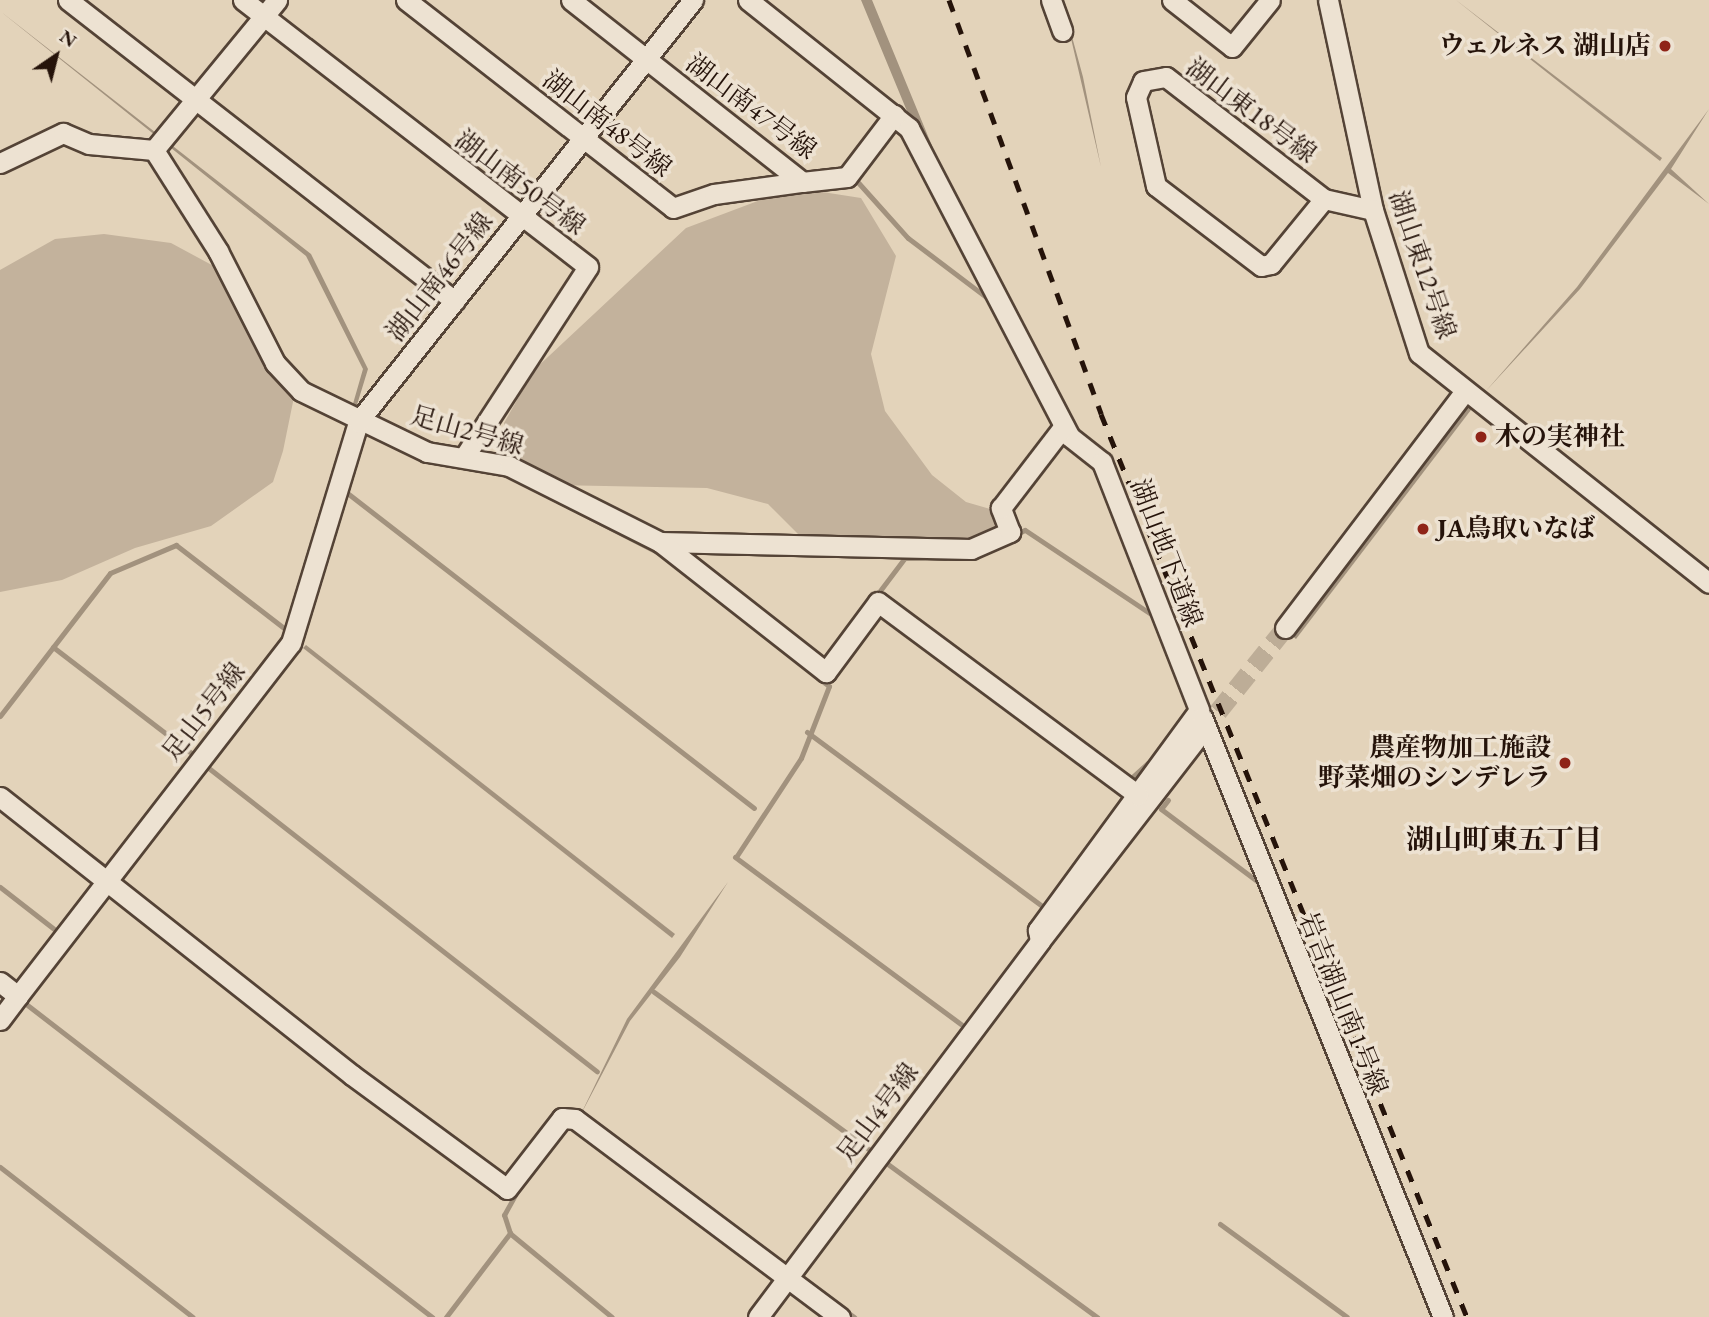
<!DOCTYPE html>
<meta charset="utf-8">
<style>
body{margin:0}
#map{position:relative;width:1709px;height:1317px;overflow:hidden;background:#e3d3ba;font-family:"EB Garamond","Noto Serif JP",serif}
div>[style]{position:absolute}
.green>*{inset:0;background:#c3b29c}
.water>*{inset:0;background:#a2927e}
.stream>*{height:5px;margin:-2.5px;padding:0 2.5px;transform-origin:2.5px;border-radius:2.5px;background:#a2927e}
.street-tunnel>*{height:19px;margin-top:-9.5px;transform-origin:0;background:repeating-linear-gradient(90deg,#bdad97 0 19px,transparent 0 29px)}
.roads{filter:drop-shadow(2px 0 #544336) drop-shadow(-2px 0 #544336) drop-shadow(0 2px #544336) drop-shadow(0 -2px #544336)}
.street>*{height:19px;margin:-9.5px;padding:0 9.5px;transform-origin:9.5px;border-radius:9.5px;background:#ede2d2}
.rail>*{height:5px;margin-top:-2.5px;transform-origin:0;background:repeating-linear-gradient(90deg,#25130a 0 12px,transparent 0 24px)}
.dots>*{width:19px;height:19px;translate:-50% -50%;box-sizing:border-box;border:4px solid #ede2d2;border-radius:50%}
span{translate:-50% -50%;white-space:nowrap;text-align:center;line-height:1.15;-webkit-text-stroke:7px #ede2d2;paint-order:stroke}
.poi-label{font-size:26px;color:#25130a;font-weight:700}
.right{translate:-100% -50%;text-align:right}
.left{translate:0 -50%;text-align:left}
.street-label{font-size:26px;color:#25130a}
.neighbourhood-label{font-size:28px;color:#25130a;font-weight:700}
.north{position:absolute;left:21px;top:21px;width:70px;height:70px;-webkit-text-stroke:5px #ede2d2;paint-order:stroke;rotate:35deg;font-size:19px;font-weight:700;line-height:28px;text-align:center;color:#25130a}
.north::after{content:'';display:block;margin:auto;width:24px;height:32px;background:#25130a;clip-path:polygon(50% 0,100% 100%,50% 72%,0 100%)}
</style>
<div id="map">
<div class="green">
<div style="clip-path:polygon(816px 191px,861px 198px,896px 256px,871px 354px,885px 411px,932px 475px,966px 502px,997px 511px,1008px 527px,971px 547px,810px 546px,768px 504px,707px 488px,554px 485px,511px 458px,504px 423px,534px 370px,686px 228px,763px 199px)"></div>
<div style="clip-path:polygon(104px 234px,171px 243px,221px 270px,294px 397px,283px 451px,273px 482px,211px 526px,135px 548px,62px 580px,0 592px,0 270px,55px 239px)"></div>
</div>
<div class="water">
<div style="clip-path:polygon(861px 0,872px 0,944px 175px,1052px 382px,1079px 432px,1106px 451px,1109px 461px,1075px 437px,909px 116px)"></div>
<div style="clip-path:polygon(1062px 0,1083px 77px,1101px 167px,1084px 94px)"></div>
<div style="clip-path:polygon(1456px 0,1662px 158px,1660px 161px,1559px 82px)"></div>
<div style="clip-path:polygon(0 11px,311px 254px,368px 369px,287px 633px,363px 369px,306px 256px)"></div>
<div style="clip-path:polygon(1709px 109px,1671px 169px,1709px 204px,1668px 173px,1580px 289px,1485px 392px,1577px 287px)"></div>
<div style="clip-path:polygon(1470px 402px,1474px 406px,1296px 639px,1290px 634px)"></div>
<div style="clip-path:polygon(306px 645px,675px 934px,672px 938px,303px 648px)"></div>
<div style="clip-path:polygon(728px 882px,680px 957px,630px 1021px,579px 1118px,627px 1019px)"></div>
</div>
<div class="stream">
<div style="left:855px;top:179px;width:79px;rotate:48.1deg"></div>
<div style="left:908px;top:238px;width:103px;rotate:37.1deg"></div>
<div style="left:519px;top:481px;width:157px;rotate:27.2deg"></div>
<div style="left:346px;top:492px;width:516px;rotate:37.76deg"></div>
<div style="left:1013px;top:536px;width:13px;rotate:-27deg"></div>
<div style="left:1025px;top:530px;width:159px;rotate:33.7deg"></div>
<div style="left:906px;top:558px;width:39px"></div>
<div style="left:884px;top:596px;width:6px;rotate:-141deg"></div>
<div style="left:879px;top:592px;width:41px;rotate:-52.9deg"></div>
<div style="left:53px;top:647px;width:173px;rotate:37.5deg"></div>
<div style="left:0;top:716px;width:180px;rotate:-52.4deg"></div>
<div style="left:110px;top:573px;width:72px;rotate:-23deg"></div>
<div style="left:176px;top:545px;width:143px;rotate:37.6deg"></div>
<div style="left:807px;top:732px;width:292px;rotate:36.5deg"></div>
<div style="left:206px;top:766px;width:496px;rotate:38deg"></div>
<div style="left:1130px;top:779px;width:24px;rotate:-42deg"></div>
<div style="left:1168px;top:800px;width:11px;rotate:128deg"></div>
<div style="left:1161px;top:809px;width:125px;rotate:36.9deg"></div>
<div style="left:59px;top:832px;width:56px;rotate:37.1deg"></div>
<div style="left:735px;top:857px;width:282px;rotate:36.5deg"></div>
<div style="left:736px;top:857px;width:118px;rotate:-56.7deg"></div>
<div style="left:801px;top:758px;width:77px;rotate:-68.7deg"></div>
<div style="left:829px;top:686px;width:14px;rotate:-144deg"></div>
<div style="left:0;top:887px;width:68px;rotate:37.9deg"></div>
<div style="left:654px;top:992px;width:269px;rotate:36.2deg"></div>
<div style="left:26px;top:1004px;width:513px;rotate:37.63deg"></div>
<div style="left:885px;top:1162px;width:263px;rotate:36.2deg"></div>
<div style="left:0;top:1167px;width:244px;rotate:37.9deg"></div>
<div style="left:1220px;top:1224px;width:157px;rotate:36.2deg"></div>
<div style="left:512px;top:1235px;width:129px;rotate:39.4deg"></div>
<div style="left:843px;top:1309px;width:14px;rotate:36deg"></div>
<div style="left:446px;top:1317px;width:106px;rotate:-52.7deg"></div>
<div style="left:510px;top:1233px;width:19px;rotate:-108deg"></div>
<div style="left:504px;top:1215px;width:31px;rotate:-61deg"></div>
</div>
<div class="street-tunnel">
<div style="left:1200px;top:734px;width:136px;rotate:-51.3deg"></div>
</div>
<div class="roads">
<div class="street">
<div style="left:68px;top:0;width:490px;rotate:37.9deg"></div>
<div style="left:243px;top:0;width:436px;rotate:37.7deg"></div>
<div style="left:588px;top:267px;width:225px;rotate:123.1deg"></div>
<div style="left:406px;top:0;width:338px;rotate:37.9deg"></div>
<div style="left:673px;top:208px;width:43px;rotate:-18.9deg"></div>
<div style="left:714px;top:194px;width:89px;rotate:-7.8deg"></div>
<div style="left:571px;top:0;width:294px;rotate:38.2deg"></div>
<div style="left:802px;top:182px;width:45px;rotate:-6.3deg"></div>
<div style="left:847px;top:177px;width:78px;rotate:-52.8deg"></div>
<div style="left:748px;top:0;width:206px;rotate:38.5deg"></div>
<div style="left:909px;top:128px;width:347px;rotate:62.5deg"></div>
<div style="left:1069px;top:436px;width:42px;rotate:38.2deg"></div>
<div style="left:1102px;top:462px;width:266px;rotate:68.6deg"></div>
<div style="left:1199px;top:710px;width:273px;rotate:126.2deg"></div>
<div style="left:1038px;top:930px;width:11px;rotate:80deg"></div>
<div style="left:1040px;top:941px;width:262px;rotate:-52.3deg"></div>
<div style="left:1051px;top:0;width:33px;rotate:70deg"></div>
<div style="left:1172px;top:0;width:76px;rotate:38.1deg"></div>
<div style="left:1232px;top:47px;width:60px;rotate:-51deg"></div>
<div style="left:1328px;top:0;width:215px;rotate:77.9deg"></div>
<div style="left:1373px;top:210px;width:150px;rotate:72.2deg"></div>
<div style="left:1419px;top:353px;width:370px;rotate:38.4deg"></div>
<div style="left:154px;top:150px;width:194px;rotate:-50.6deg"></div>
<div style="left:0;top:163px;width:70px;rotate:-25.5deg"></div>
<div style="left:63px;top:133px;width:28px;rotate:23deg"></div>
<div style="left:89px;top:144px;width:65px;rotate:5.3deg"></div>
<div style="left:154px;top:150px;width:120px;rotate:57.6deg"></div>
<div style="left:218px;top:251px;width:126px;rotate:63deg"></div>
<div style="left:275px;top:363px;width:38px;rotate:47deg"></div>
<div style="left:301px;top:391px;width:140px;rotate:25.8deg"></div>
<div style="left:427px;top:452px;width:83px;rotate:9.7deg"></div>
<div style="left:509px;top:466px;width:169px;rotate:26.7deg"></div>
<div style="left:660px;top:542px;width:311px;rotate:1.3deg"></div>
<div style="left:971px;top:549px;width:43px;rotate:-23.6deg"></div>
<div style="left:1010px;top:532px;width:26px;rotate:-111deg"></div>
<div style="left:1001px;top:508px;width:103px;rotate:-52.5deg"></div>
<div style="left:1324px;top:199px;width:84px;rotate:129.2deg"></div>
<div style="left:1271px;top:264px;width:10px;rotate:169deg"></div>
<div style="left:1261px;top:266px;width:132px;rotate:-142.7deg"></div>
<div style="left:1156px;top:186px;width:91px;rotate:-102.7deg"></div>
<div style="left:1136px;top:97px;width:17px;rotate:-66deg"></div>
<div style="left:1143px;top:81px;width:23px;rotate:-10deg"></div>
<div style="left:1166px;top:77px;width:200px;rotate:37.7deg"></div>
<div style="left:1324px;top:199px;width:50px;rotate:12.7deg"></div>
<div style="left:660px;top:542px;width:211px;rotate:38.1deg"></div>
<div style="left:826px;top:672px;width:87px;rotate:-53.4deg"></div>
<div style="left:878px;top:602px;width:324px;rotate:36.6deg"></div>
<div style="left:1285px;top:628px;width:298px;rotate:-52.8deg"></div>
<div style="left:1202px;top:717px;width:647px;rotate:68.12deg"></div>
<div style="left:0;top:797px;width:449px;rotate:38.3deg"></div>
<div style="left:352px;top:1075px;width:192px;rotate:36.3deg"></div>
<div style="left:507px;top:1189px;width:90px;rotate:-52.2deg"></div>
<div style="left:562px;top:1118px;width:13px;rotate:4deg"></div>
<div style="left:575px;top:1119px;width:331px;rotate:36.8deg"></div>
<div style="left:0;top:982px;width:23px;rotate:38deg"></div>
<div style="left:18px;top:996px;width:30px;rotate:127deg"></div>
<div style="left:18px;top:996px;width:446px;rotate:-52.3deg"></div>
<div style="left:291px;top:643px;width:231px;rotate:-73.1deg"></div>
<div style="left:358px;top:422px;width:539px;rotate:-51.56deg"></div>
<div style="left:758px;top:1317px;width:470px;rotate:-53.1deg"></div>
</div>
</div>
<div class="rail">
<div style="left:949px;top:0;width:441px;rotate:69.8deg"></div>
<div style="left:1101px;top:414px;width:974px;rotate:67.94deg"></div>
</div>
<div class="dots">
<div style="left:1665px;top:46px;background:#8f2418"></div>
<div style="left:1481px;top:437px;background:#8f2418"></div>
<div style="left:1423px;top:529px;background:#8f2418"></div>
<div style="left:1565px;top:763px;background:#8f2418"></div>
</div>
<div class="poi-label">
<span class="right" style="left:1651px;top:46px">ウェルネス 湖山店</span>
<span class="left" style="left:1495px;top:437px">木の実神社</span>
<span class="left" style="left:1437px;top:529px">JA鳥取いなば</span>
<span class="right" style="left:1551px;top:763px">農産物加工施設<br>野菜畑のシンデレラ</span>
</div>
<div class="street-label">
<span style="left:751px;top:107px;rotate:37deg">湖山南47号線</span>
<span style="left:1251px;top:111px;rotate:37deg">湖山東18号線</span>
<span style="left:607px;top:124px;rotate:38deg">湖山南48号線</span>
<span style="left:520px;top:183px;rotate:37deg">湖山南50号線</span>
<span style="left:1422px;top:265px;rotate:71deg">湖山東12号線</span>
<span style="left:440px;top:277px;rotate:-52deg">湖山南46号線</span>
<span style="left:467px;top:431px;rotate:16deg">足山2号線</span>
<span style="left:1166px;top:553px;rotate:69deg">湖山地下道線</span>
<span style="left:204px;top:712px;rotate:-52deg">足山5号線</span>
<span style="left:1343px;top:1004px;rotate:68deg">岩吉湖山南1号線</span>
<span style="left:878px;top:1113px;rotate:-53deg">足山4号線</span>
</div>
<div class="neighbourhood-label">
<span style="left:1504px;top:839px">湖山町東五丁目</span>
</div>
<div class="north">N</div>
</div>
